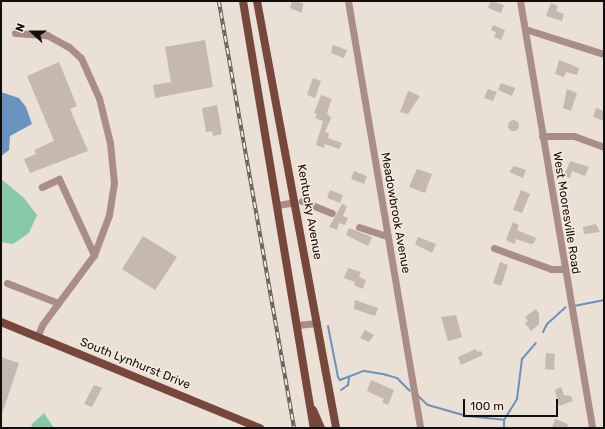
<!DOCTYPE html>
<style>
body{margin:0}
#map{position:relative;width:605px;height:429px;overflow:hidden;background:#ebe0d5;font-family:Rubik,sans-serif}
div>[style]{position:absolute}
.green>*{inset:0;background:#87c8a9}
.water>*{inset:0;background:#6a92bf}
.stream>*{height:2px;margin:-1px;padding:0 1px;transform-origin:1px;border-radius:1px;background:#6a92bf}
.building>*{inset:0;background:#c4b8af}
.round{border-radius:50%}
.minor>*{height:7px;margin:-3.5px;padding:0 3.5px;transform-origin:3.5px;border-radius:3.5px;background:#aa8d86}
.major>*{height:8px;margin:-4px;padding:0 4px;transform-origin:4px;border-radius:4px;background:#77473c}
.rail>*{height:3.5px;margin-top:-1.75px;transform-origin:0;background:repeating-linear-gradient(90deg,#f9ede2 0 6px,#645d57 0 12px);box-sizing:border-box;border-block:1px solid #645d57}
span{translate:-50% -50%;white-space:nowrap;text-align:center;line-height:1.15;-webkit-text-stroke:3px #f9ede2;paint-order:stroke}
.street-label{font-size:12px;color:#120e0b}
.frame{position:absolute;inset:0;border:2px solid #120e0b;pointer-events:none}
.north{position:absolute;left:12px;top:12px;width:40px;height:40px;-webkit-text-stroke:3px #f9ede2;paint-order:stroke;rotate:291deg;font-size:11px;font-weight:700;line-height:16px;text-align:center;color:#120e0b}
.north::after{content:'';display:block;margin:auto;width:14px;height:18px;background:#120e0b;clip-path:polygon(50% 0,100% 100%,50% 72%,0 100%)}
.scale{position:absolute;left:463px;top:399px;width:95px;height:18px;box-sizing:border-box;border:2px solid #120e0b;border-top:0;padding-left:5px;font-size:12px;line-height:14px;white-space:nowrap;color:#120e0b;-webkit-text-stroke:3px #f9ede2;paint-order:stroke}
</style>
<div id="map">
<div class="green">
<div style="clip-path:polygon(1px 179px,24px 198px,37px 215px,29px 233px,13px 244px,1px 242px)"></div>
<div style="clip-path:polygon(44px 413px,54px 428px,31px 428px,32px 424px)"></div>
</div>
<div class="water">
<div style="clip-path:polygon(1px 92px,19px 98px,26px 107px,32px 124px,10px 136px,9px 150px,1px 156px)"></div>
</div>
<div class="stream">
<div style="left:574px;top:306px;width:31px;rotate:-11deg"></div>
<div style="left:328px;top:326px;width:52px;rotate:78.9deg"></div>
<div style="left:338px;top:377px;width:4px;rotate:56deg"></div>
<div style="left:340px;top:380px;width:26px;rotate:-21deg"></div>
<div style="left:364px;top:371px;width:19px;rotate:9deg"></div>
<div style="left:383px;top:374px;width:15px;rotate:16deg"></div>
<div style="left:397px;top:378px;width:18px;rotate:45deg"></div>
<div style="left:543px;top:332px;width:9px;rotate:-63deg"></div>
<div style="left:547px;top:324px;width:25px;rotate:-42deg"></div>
<div style="left:341px;top:390px;width:9px;rotate:-36deg"></div>
<div style="left:348px;top:385px;width:7px;rotate:-82deg"></div>
<div style="left:416px;top:394px;width:16px;rotate:43deg"></div>
<div style="left:428px;top:405px;width:41px;rotate:15.8deg"></div>
<div style="left:467px;top:416px;width:37px;rotate:6deg"></div>
<div style="left:504px;top:428px;width:8px;rotate:-90deg"></div>
<div style="left:504px;top:420px;width:25px;rotate:-58deg"></div>
<div style="left:517px;top:399px;width:40px;rotate:-82.9deg"></div>
<div style="left:522px;top:359px;width:21px;rotate:-49deg"></div>
</div>
<div class="building">
<div style="clip-path:polygon(292px 1px,303px 3px,302px 13px,290px 8px)"></div>
<div style="clip-path:polygon(491px 1px,504px 5px,501px 13px,488px 8px)"></div>
<div style="clip-path:polygon(551px 3px,558px 6px,556px 11px,564px 14px,562px 21px,546px 16px)"></div>
<div style="clip-path:polygon(493px 25px,505px 30px,501px 40px,494px 37px,496px 32px,491px 30px)"></div>
<div style="clip-path:polygon(205px 40px,213px 87px,155px 98px,153px 85px,171px 82px,165px 47px)"></div>
<div style="clip-path:polygon(333px 45px,347px 50px,344px 58px,331px 53px)"></div>
<div style="clip-path:polygon(559px 60px,579px 68px,577px 75px,566px 72px,564px 77px,555px 74px)"></div>
<div style="clip-path:polygon(59px 62px,77px 106px,70px 109px,88px 151px,30px 173px,24px 159px,36px 154px,34px 150px,54px 141px,27px 76px)"></div>
<div style="clip-path:polygon(313px 78px,321px 81px,315px 98px,307px 95px)"></div>
<div style="clip-path:polygon(501px 83px,515px 88px,512px 96px,498px 90px)"></div>
<div style="clip-path:polygon(488px 89px,497px 92px,493px 101px,484px 98px)"></div>
<div style="clip-path:polygon(567px 89px,577px 93px,571px 111px,563px 108px)"></div>
<div style="clip-path:polygon(408px 91px,420px 96px,408px 114px,400px 112px)"></div>
<div style="clip-path:polygon(321px 95px,332px 99px,327px 113px,331px 118px,325px 132px,329px 133px,328px 138px,342px 143px,339px 149px,325px 144px,324px 148px,316px 145px,323px 121px,315px 118px,317px 114px,314px 113px)"></div>
<div style="clip-path:polygon(217px 105px,222px 134px,213px 136px,212px 131px,206px 132px,202px 108px)"></div>
<div style="clip-path:polygon(596px 108px,604px 111px,604px 121px,593px 117px)"></div>
<div class="round" style="left:507.5px;top:119.5px;width:11px;height:11px"></div>
<div style="clip-path:polygon(570px 161px,589px 167px,585px 176px,572px 171px,570px 178px,564px 176px)"></div>
<div style="clip-path:polygon(514px 166px,526px 170px,523px 178px,509px 172px)"></div>
<div style="clip-path:polygon(417px 169px,432px 174px,425px 193px,409px 187px)"></div>
<div style="clip-path:polygon(354px 171px,367px 176px,364px 184px,351px 179px)"></div>
<div style="clip-path:polygon(330px 190px,343px 195px,340px 203px,327px 198px)"></div>
<div style="clip-path:polygon(521px 190px,530px 194px,522px 213px,513px 210px)"></div>
<div style="clip-path:polygon(342px 204px,347px 206px,343px 216px,348px 218px,345px 225px,339px 223px,337px 230px,329px 227px)"></div>
<div style="clip-path:polygon(513px 222px,519px 225px,517px 230px,536px 238px,534px 243px,531px 244px,516px 239px,515px 244px,506px 240px)"></div>
<div style="clip-path:polygon(596px 224px,600px 232px,584px 234px,583px 227px)"></div>
<div style="clip-path:polygon(349px 228px,372px 237px,368px 246px,346px 235px)"></div>
<div style="clip-path:polygon(143px 236px,177px 257px,155px 290px,122px 269px)"></div>
<div style="clip-path:polygon(418px 237px,436px 244px,432px 253px,415px 244px)"></div>
<div style="clip-path:polygon(500px 262px,508px 265px,501px 286px,493px 283px)"></div>
<div style="clip-path:polygon(348px 268px,361px 272px,359px 277px,366px 280px,363px 289px,354px 285px,355px 282px,344px 278px)"></div>
<div style="clip-path:polygon(355px 300px,378px 308px,375px 316px,354px 309px)"></div>
<div style="clip-path:polygon(536px 309px,539px 314px,539px 324px,531px 331px,525px 323px,528px 321px,525px 317px)"></div>
<div style="clip-path:polygon(456px 315px,462px 337px,448px 341px,441px 317px)"></div>
<div style="clip-path:polygon(365px 330px,374px 335px,369px 342px,360px 338px)"></div>
<div style="clip-path:polygon(476px 349px,477px 352px,481px 351px,483px 355px,461px 365px,458px 357px)"></div>
<div style="clip-path:polygon(546px 353px,555px 354px,554px 370px,545px 369px)"></div>
<div style="clip-path:polygon(1px 357px,19px 363px,2px 414px,1px 413px)"></div>
<div style="clip-path:polygon(371px 380px,394px 390px,388px 405px,382px 402px,384px 399px,367px 391px)"></div>
<div style="clip-path:polygon(94px 385px,102px 388px,92px 407px,84px 404px)"></div>
<div style="clip-path:polygon(561px 387px,564px 395px,571px 396px,573px 401px,559px 406px,555px 390px)"></div>
<div style="clip-path:polygon(555px 419px,568px 424px,567px 428px,552px 428px)"></div>
</div>
<div class="minor">
<div style="left:348px;top:1px;width:433px;rotate:80.4deg"></div>
<div style="left:520px;top:1px;width:433px;rotate:80.4deg"></div>
<div style="left:525px;top:29px;width:83px;rotate:17.6deg"></div>
<div style="left:15px;top:33px;width:32px;rotate:4deg"></div>
<div style="left:47px;top:35px;width:25px;rotate:29deg"></div>
<div style="left:69px;top:47px;width:16px;rotate:43deg"></div>
<div style="left:81px;top:58px;width:44px;rotate:65.8deg"></div>
<div style="left:99px;top:98px;width:46px;rotate:76.3deg"></div>
<div style="left:110px;top:143px;width:40px;rotate:84.3deg"></div>
<div style="left:114px;top:183px;width:32px;rotate:99deg"></div>
<div style="left:109px;top:215px;width:43px;rotate:110.6deg"></div>
<div style="left:542px;top:136px;width:32px"></div>
<div style="left:574px;top:136px;width:32px;rotate:20deg"></div>
<div style="left:302px;top:201px;width:32px;rotate:22deg"></div>
<div style="left:277px;top:205px;width:18px;rotate:-9deg"></div>
<div style="left:359px;top:227px;width:29px;rotate:18deg"></div>
<div style="left:494px;top:248px;width:61px;rotate:20.2deg"></div>
<div style="left:551px;top:269px;width:13px"></div>
<div style="left:7px;top:283px;width:55px;rotate:21.4deg"></div>
<div style="left:297px;top:325px;width:20px;rotate:-6deg"></div>
<div style="left:37px;top:337px;width:13px;rotate:-67deg"></div>
<div style="left:42px;top:325px;width:87px;rotate:-53.4deg"></div>
<div style="left:94px;top:255px;width:84px;rotate:-114.7deg"></div>
<div style="left:59px;top:179px;width:19px;rotate:155deg"></div>
</div>
<div class="major">
<div style="left:243px;top:1px;width:433px;rotate:80.6deg"></div>
<div style="left:257px;top:1px;width:434px;rotate:79.5deg"></div>
<div style="left:1px;top:322px;width:280px;rotate:22.3deg"></div>
<div style="left:313px;top:410px;width:20px;rotate:66deg"></div>
</div>
<div class="rail">
<div style="left:219px;top:1px;width:434px;rotate:80deg"></div>
</div>
<div class="street-label">
<span style="left:309px;top:212px;rotate:80deg">Kentucky Avenue</span>
<span style="left:395px;top:213px;rotate:80deg">Meadowbrook Avenue</span>
<span style="left:566px;top:213px;rotate:81deg">West Mooresville Road</span>
<span style="left:135px;top:364px;rotate:22deg">South Lynhurst Drive</span>
</div>
<div class="frame"></div>
<div class="north">N</div>
<div class="scale">100 m</div>
</div>
